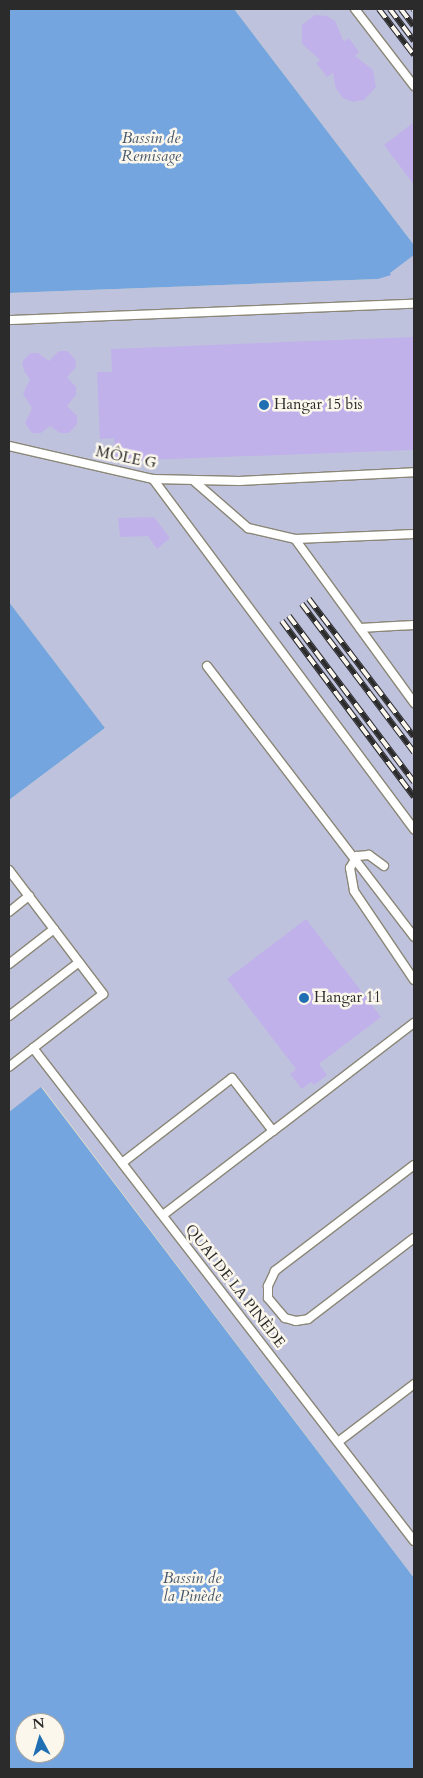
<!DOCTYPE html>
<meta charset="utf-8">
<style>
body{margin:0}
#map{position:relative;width:423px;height:1778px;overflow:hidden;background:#ebe3c3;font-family:Cardo,serif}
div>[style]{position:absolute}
.industrial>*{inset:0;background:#bfc2dd}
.water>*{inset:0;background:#75a5df}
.building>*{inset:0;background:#c1b1ea}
.roads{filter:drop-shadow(1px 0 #8b8777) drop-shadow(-1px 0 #8b8777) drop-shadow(0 1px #8b8777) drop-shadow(0 -1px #8b8777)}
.lane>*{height:8px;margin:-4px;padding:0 4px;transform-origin:4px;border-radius:4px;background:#fff}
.rail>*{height:5.5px;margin-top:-2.75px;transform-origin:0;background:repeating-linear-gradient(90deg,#fbf7ec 0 11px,#2b2b2b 0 22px);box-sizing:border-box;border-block:1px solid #2b2b2b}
.dots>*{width:14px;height:14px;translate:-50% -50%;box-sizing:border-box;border:2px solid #fbf7ec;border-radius:50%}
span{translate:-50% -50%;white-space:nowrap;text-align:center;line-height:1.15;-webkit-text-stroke:5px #fbf7ec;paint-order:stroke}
.poi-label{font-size:15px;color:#2b2b2b}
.left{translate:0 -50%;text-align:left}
.street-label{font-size:15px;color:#2b2b2b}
.water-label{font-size:16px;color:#45566a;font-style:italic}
.frame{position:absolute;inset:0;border:10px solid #2b2b2b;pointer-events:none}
.north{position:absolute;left:15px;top:1713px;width:50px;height:50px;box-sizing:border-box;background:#fbf7ec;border:1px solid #a8a59f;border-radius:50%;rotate:354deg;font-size:14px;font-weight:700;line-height:20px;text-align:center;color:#2b2b2b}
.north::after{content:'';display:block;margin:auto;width:18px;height:22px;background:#1f6fb2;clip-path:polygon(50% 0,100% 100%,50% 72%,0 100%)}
</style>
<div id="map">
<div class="industrial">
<div style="clip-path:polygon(234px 9px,414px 9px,414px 245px)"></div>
<div style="clip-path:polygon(414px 255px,414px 1578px,42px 1087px,9px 1112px,9px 800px,105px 728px,9px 602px,9px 293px,378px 279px)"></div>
</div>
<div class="water">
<div style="clip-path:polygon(9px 9px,234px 9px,414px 245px,414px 255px,390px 273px,391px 275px,378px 279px,9px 293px)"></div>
<div style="clip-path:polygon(9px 602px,105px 728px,9px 800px)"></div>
<div style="clip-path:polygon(evenodd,41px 1087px,414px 1578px,414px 1769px,9px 1769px,9px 1112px,41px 1087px,25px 1723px,55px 1723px,55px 1753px,25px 1753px,25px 1723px)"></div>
</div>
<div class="building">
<div style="clip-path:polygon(315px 15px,327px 16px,335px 21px,344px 42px,349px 38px,359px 52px,355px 56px,373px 70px,376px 87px,364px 100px,353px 102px,343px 98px,336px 89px,333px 73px,327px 77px,316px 63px,320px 60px,302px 44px,302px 25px)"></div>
<div style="clip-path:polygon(414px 122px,414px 185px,384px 145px)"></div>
<div style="clip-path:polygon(414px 337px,414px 450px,116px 461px,114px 438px,100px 439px,97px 372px,112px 372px,111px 349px)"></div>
<div style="clip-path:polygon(59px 351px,67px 351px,75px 359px,76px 367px,67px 377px,76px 387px,76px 395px,67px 406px,77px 416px,77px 424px,69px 433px,60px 433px,50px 426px,41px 433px,32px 433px,25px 423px,32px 408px,23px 394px,30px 379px,24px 371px,22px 362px,30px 353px,38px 353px,49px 361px)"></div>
<div style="clip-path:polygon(154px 517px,170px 538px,157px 549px,148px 536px,120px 537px,118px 518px)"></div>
<div style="clip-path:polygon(306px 919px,381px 1017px,319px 1064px,327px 1075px,314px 1085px,311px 1082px,302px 1089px,290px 1074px,296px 1069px,227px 979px)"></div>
</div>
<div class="roads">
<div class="lane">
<div style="left:355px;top:9px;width:97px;rotate:52.5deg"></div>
<div style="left:9px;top:320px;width:405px;rotate:-2.3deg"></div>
<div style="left:9px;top:446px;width:148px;rotate:12.9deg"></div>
<div style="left:153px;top:479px;width:86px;rotate:1.3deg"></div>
<div style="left:239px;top:481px;width:175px;rotate:-2.9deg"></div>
<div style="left:153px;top:479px;width:437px;rotate:53.3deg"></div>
<div style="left:194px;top:481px;width:72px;rotate:41deg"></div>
<div style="left:248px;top:528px;width:48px;rotate:13.2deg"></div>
<div style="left:414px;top:534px;width:119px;rotate:177.6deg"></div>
<div style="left:295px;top:539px;width:203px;rotate:54deg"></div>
<div style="left:360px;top:628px;width:54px;rotate:-3.2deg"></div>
<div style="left:207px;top:666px;width:341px;rotate:52.6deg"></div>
<div style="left:384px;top:866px;width:19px;rotate:-144deg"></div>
<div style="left:369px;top:855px;width:12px;rotate:175deg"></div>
<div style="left:357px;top:856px;width:14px;rotate:120deg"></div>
<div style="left:350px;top:868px;width:23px;rotate:80deg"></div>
<div style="left:354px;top:891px;width:107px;rotate:56deg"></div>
<div style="left:9px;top:870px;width:156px;rotate:52.8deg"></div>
<div style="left:103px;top:994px;width:119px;rotate:142.2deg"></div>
<div style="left:9px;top:912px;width:26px;rotate:-39deg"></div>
<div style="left:9px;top:964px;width:57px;rotate:-37.9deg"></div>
<div style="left:9px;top:1016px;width:88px;rotate:-37.6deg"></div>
<div style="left:33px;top:1048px;width:623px;rotate:52.3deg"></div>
<div style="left:122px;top:1163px;width:139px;rotate:-37.7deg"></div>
<div style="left:232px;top:1078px;width:67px;rotate:52.3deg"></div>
<div style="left:273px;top:1131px;width:178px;rotate:-37.5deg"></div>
<div style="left:414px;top:1165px;width:175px;rotate:142.7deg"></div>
<div style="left:275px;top:1271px;width:17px;rotate:115deg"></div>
<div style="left:268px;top:1286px;width:12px;rotate:90deg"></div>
<div style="left:268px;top:1298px;width:26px;rotate:50deg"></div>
<div style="left:285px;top:1318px;width:11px;rotate:15deg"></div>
<div style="left:296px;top:1321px;width:12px;rotate:-9deg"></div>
<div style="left:308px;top:1319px;width:133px;rotate:-37.4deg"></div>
<div style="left:163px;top:1215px;width:138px;rotate:-37.4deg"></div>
<div style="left:338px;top:1442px;width:96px;rotate:-37.3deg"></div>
</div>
</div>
<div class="rail">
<div style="left:379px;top:9px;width:58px;rotate:52.7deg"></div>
<div style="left:390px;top:9px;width:40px;rotate:53deg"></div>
<div style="left:401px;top:9px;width:21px;rotate:53deg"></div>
<div style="left:413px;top:9px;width:1px;rotate:45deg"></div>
<div style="left:309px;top:599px;width:173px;rotate:52.7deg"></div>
<div style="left:302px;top:604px;width:186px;rotate:52.9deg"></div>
<div style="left:289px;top:616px;width:208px;rotate:53deg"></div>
<div style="left:282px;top:621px;width:220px;rotate:53.1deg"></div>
</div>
<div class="dots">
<div style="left:264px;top:405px;background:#1f6fb2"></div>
<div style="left:304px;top:998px;background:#1f6fb2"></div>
</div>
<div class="poi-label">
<span class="left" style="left:274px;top:405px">Hangar 15 bis</span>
<span class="left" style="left:314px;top:998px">Hangar 11</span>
</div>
<div class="street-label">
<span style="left:126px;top:458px;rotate:12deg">MÔLE G</span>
<span style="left:235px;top:1286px;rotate:52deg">QUAI DE LA PINÈDE</span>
</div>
<div class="water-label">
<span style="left:151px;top:147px">Bassin de<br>Remisage</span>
<span style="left:192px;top:1587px">Bassin de<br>la Pinède</span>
</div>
<div class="frame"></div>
<div class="north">N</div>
</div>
